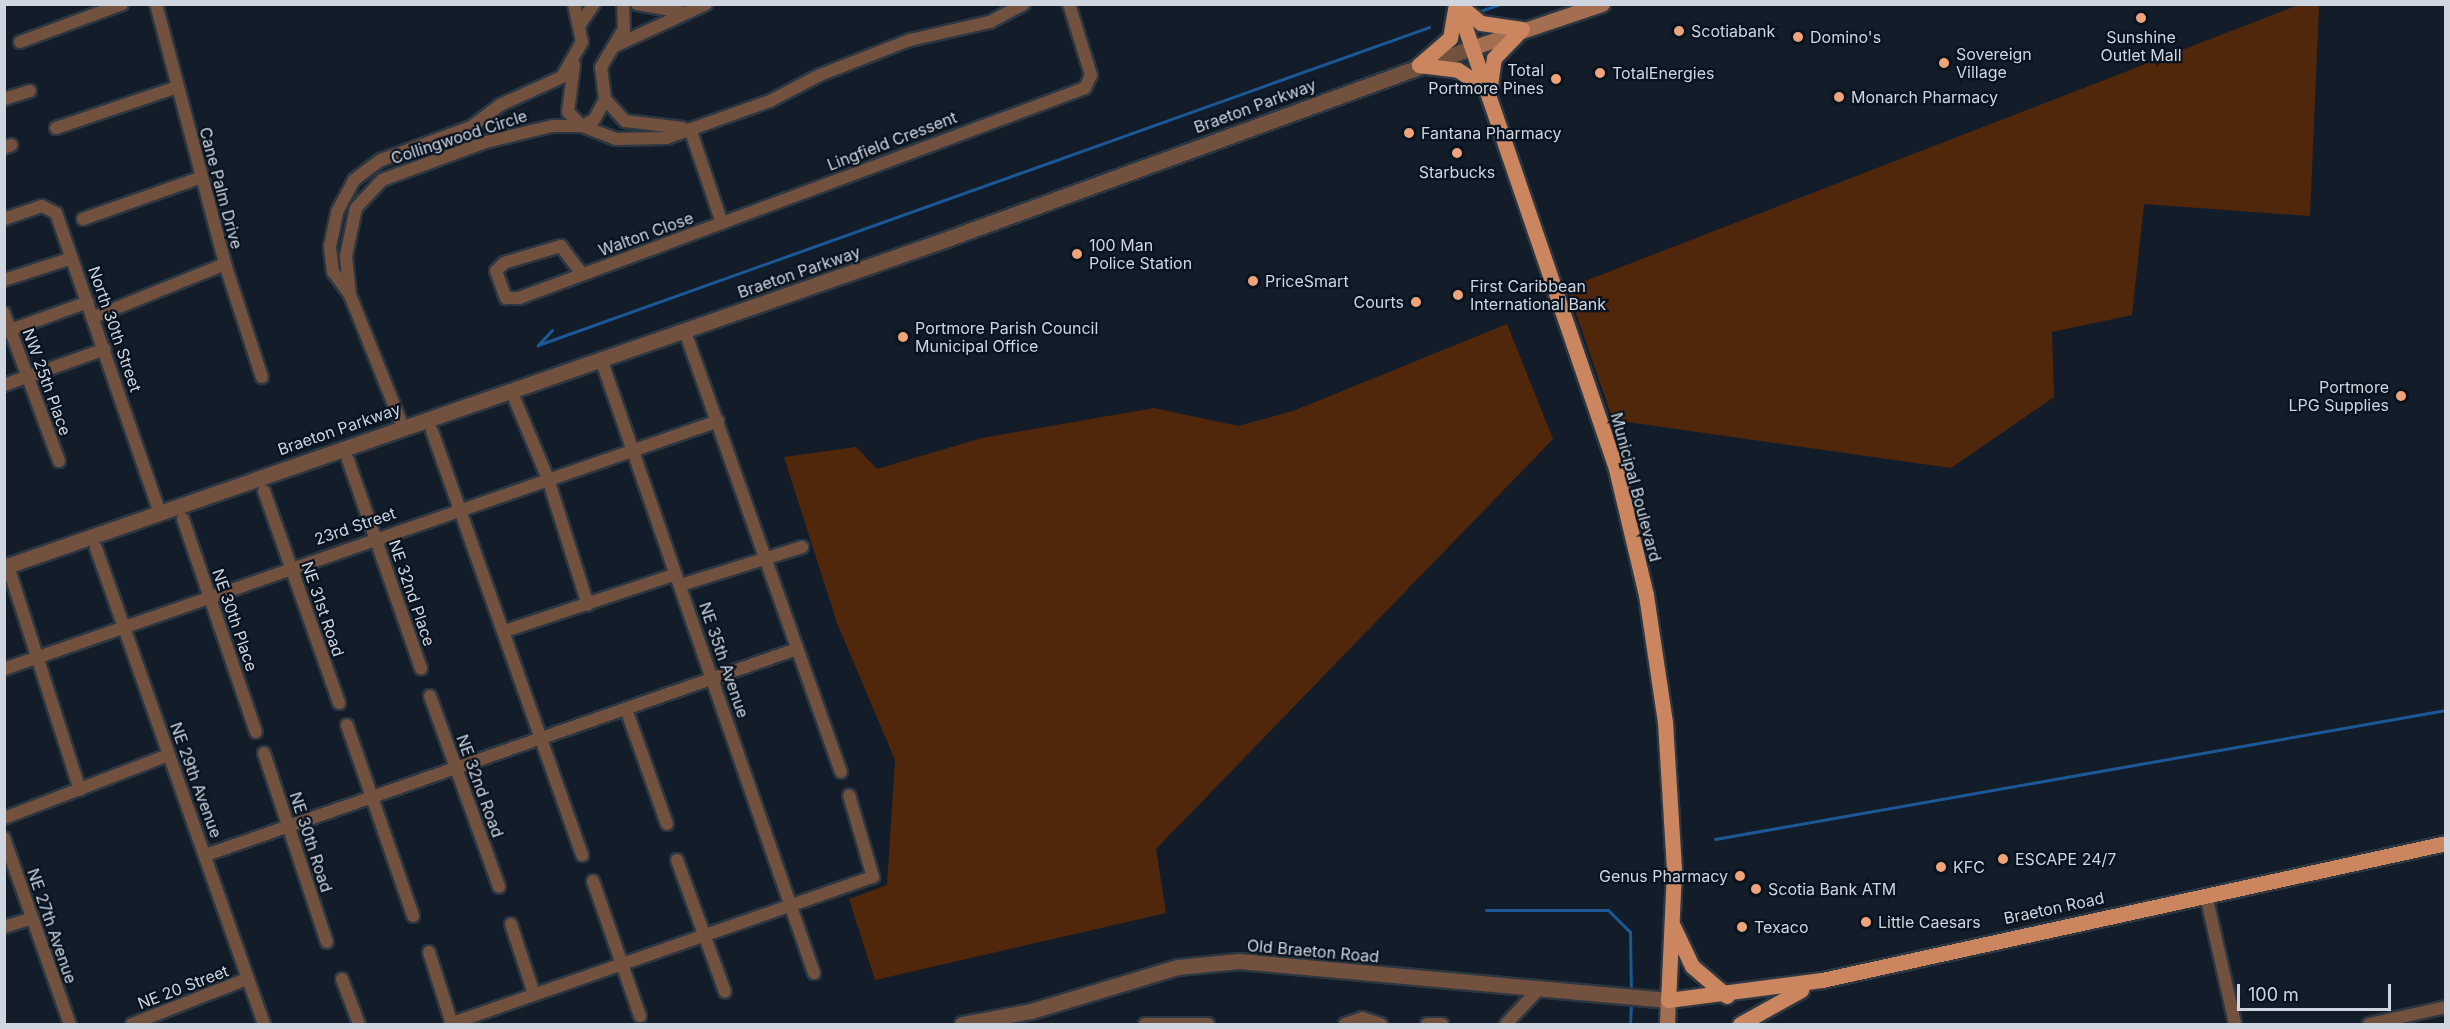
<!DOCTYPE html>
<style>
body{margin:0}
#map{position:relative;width:2450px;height:1029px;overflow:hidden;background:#121d29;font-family:Inter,sans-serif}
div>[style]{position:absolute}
.green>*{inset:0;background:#51270b}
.stream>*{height:3px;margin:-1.5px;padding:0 1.5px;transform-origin:1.5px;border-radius:1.5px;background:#1c5896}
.roads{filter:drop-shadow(2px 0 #2c3742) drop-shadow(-2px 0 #2c3742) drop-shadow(0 2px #2c3742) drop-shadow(0 -2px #2c3742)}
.minor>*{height:12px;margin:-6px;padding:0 6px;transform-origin:6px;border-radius:6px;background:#73513f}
.tertiary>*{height:15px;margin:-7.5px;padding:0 7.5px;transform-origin:7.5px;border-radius:7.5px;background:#73513f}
.secondary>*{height:15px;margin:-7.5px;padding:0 7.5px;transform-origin:7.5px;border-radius:7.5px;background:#a46f51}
.primary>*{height:15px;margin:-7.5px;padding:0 7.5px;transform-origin:7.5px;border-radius:7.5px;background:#cb865f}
.dots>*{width:16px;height:16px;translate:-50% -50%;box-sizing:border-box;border:3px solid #091320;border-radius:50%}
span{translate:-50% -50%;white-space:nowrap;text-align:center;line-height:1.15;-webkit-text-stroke:4.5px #091320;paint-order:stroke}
.poi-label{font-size:16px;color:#cfd6df}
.left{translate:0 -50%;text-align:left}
.right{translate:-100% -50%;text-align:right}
.street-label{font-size:16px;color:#cfd6df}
.frame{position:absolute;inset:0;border:6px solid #cfd6df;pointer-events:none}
.scale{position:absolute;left:2237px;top:984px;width:154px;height:27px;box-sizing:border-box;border:3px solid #cfd6df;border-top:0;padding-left:8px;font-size:18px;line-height:21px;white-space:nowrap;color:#cfd6df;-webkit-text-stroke:4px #091320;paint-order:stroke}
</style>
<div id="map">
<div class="green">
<div style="clip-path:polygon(2301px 4px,2319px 5px,2310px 216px,2144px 204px,2132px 315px,2052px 332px,2054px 397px,1951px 468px,1613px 420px,1567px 288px)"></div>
<div style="clip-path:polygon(1507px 324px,1553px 439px,1156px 849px,1166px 913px,875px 980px,849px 899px,887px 885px,895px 760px,837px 623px,784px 457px,856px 447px,877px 469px,982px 438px,1154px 408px,1238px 426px,1293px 411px)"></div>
</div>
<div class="stream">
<div style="left:1480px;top:11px;width:21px;rotate:-19deg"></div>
<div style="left:552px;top:330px;width:21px;rotate:133deg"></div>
<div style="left:538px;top:345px;width:946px;rotate:-19.64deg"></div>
<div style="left:1715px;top:839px;width:742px;rotate:-10.01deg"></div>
<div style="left:1486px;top:910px;width:122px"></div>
<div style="left:1608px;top:910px;width:31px;rotate:45deg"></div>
<div style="left:1630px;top:932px;width:61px;rotate:89.1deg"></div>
<div style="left:1630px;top:1024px;width:21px;rotate:-87deg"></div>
</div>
<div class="roads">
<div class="minor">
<div style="left:156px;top:4px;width:269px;rotate:75.1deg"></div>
<div style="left:225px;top:264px;width:119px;rotate:71.9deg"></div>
<div style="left:637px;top:4px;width:46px;rotate:10.1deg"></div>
<div style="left:579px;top:26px;width:27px;rotate:-56deg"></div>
<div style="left:20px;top:42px;width:109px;rotate:-20.4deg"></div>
<div style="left:617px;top:45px;width:98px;rotate:-24.7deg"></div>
<div style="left:574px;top:65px;width:47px;rotate:97.3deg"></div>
<div style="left:568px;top:112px;width:20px;rotate:45deg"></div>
<div style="left:4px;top:99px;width:27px;rotate:-17deg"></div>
<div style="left:605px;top:99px;width:30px;rotate:48deg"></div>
<div style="left:625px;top:121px;width:58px;rotate:6.9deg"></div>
<div style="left:582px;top:126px;width:13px;rotate:-27deg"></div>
<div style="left:594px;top:120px;width:24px;rotate:-62deg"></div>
<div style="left:605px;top:99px;width:32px;rotate:-97deg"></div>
<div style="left:601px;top:67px;width:44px;rotate:-58.8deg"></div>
<div style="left:624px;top:29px;width:25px;rotate:-92deg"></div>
<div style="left:56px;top:128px;width:128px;rotate:-18.7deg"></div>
<div style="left:690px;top:129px;width:99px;rotate:71.2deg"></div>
<div style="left:722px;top:223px;width:387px;rotate:-20.4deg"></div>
<div style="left:1085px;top:88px;width:14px;rotate:-65deg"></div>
<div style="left:1091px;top:75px;width:74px;rotate:-107.2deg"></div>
<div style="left:4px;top:148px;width:8px;rotate:-23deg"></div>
<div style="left:4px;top:219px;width:40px;rotate:-18.9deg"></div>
<div style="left:42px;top:206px;width:16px;rotate:27deg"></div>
<div style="left:56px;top:213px;width:314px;rotate:70.9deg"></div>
<div style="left:83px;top:219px;width:126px;rotate:-19.4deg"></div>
<div style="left:582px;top:274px;width:35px;rotate:-127deg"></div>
<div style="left:561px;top:246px;width:59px;rotate:163.4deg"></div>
<div style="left:504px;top:263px;width:11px;rotate:135deg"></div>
<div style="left:496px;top:271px;width:29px;rotate:70deg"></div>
<div style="left:506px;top:298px;width:13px"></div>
<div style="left:519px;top:298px;width:216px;rotate:-20.3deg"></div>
<div style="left:4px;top:280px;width:71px;rotate:-17.9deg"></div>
<div style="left:350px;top:295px;width:29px;rotate:-126deg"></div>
<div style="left:333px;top:272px;width:26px;rotate:-97deg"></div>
<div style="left:330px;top:246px;width:35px;rotate:-78deg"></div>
<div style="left:337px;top:212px;width:36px;rotate:-62deg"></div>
<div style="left:354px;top:180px;width:34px;rotate:-37deg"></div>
<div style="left:381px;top:160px;width:96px;rotate:-20.1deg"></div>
<div style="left:471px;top:127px;width:36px;rotate:-37deg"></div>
<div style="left:500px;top:105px;width:68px;rotate:-24.3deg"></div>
<div style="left:562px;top:77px;width:40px;rotate:-60.3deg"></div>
<div style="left:582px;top:42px;width:39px;rotate:-102deg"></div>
<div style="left:4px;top:313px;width:158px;rotate:69.6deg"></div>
<div style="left:94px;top:317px;width:141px;rotate:-22deg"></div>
<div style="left:5px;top:332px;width:88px;rotate:-19.9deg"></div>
<div style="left:688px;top:340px;width:458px;rotate:70.5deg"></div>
<div style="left:601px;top:359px;width:650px;rotate:70.87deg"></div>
<div style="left:4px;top:385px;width:107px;rotate:-19.6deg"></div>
<div style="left:515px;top:400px;width:86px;rotate:67.3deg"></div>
<div style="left:548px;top:479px;width:132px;rotate:72.4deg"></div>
<div style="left:402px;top:425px;width:140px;rotate:-111.8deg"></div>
<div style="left:350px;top:295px;width:39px;rotate:-96deg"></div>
<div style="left:346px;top:256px;width:49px;rotate:-78.2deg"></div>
<div style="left:356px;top:208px;width:38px;rotate:-47deg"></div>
<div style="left:382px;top:180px;width:111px;rotate:-20.1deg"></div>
<div style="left:486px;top:142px;width:68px;rotate:-13.6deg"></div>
<div style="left:552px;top:126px;width:30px"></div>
<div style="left:582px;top:126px;width:36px;rotate:21deg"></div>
<div style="left:616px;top:139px;width:50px;rotate:-1.1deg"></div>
<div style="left:666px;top:138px;width:110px;rotate:-19.6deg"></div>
<div style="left:770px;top:101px;width:56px;rotate:-27.5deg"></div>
<div style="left:820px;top:75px;width:97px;rotate:-21.3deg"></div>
<div style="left:910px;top:40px;width:82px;rotate:-12.7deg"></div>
<div style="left:990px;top:22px;width:38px;rotate:-28deg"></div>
<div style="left:432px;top:431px;width:450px;rotate:70.5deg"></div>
<div style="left:348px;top:460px;width:221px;rotate:70.7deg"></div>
<div style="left:264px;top:491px;width:225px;rotate:70.5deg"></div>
<div style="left:183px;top:519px;width:225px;rotate:71.1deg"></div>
<div style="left:96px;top:548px;width:505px;rotate:70.56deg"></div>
<div style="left:8px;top:566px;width:235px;rotate:72.2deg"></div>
<div style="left:681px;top:585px;width:127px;rotate:-17.4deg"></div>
<div style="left:505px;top:631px;width:177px;rotate:-18.4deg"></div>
<div style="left:4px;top:669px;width:756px;rotate:-19.15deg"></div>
<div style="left:430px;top:696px;width:203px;rotate:70.1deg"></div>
<div style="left:626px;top:709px;width:122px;rotate:70.4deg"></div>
<div style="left:347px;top:725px;width:202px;rotate:70.9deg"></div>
<div style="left:264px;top:753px;width:199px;rotate:71.6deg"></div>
<div style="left:4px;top:818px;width:176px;rotate:-21deg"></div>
<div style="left:4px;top:838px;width:197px;rotate:70.5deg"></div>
<div style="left:206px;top:855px;width:626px;rotate:-19.22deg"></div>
<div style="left:677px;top:860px;width:140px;rotate:70deg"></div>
<div style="left:593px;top:881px;width:143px;rotate:70.8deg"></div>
<div style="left:2206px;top:895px;width:132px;rotate:77.3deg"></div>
<div style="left:511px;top:924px;width:74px;rotate:71.8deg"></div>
<div style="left:4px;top:927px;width:27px;rotate:-17deg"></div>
<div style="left:429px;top:952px;width:76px;rotate:72.3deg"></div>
<div style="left:342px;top:979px;width:48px;rotate:69.3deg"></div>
<div style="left:132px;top:1024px;width:123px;rotate:-21.4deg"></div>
<div style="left:450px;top:1024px;width:448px;rotate:-19.2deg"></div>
<div style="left:873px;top:877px;width:85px;rotate:-106.3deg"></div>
<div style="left:1145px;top:1024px;width:63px"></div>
<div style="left:1345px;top:1024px;width:18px;rotate:-19deg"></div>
<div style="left:1362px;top:1018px;width:20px;rotate:18deg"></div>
<div style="left:1427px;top:1024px;width:15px"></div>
<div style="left:1506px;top:1024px;width:48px;rotate:-46.7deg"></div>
<div style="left:2369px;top:1024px;width:79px;rotate:-12.4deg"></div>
</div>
<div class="tertiary">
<div style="left:4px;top:567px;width:995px;rotate:-19.18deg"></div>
<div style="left:944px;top:240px;width:564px;rotate:-20.01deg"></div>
<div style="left:962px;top:1024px;width:70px;rotate:-10.7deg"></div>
<div style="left:1031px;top:1011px;width:153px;rotate:-16.7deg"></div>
<div style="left:1178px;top:967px;width:61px;rotate:-5.6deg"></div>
<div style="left:1239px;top:961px;width:431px;rotate:5.2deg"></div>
</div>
<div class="secondary">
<div style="left:1474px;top:47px;width:135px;rotate:-18.6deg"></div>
<div style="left:1667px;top:1024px;width:24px;rotate:-88deg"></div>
</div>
<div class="primary">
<div style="left:1457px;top:4px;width:491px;rotate:71.1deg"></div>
<div style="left:1616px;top:469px;width:130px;rotate:76.6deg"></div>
<div style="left:1646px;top:595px;width:128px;rotate:81.5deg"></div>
<div style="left:1665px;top:722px;width:148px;rotate:86.5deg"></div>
<div style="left:1674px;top:870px;width:130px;rotate:92.6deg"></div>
<div style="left:1668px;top:1000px;width:155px;rotate:-7.4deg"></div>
<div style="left:1822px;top:980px;width:639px;rotate:-12.38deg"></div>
<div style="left:1458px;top:4px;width:30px;rotate:40deg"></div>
<div style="left:1481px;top:23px;width:41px;rotate:8.3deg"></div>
<div style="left:1419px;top:65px;width:39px;rotate:7deg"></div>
<div style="left:1458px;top:70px;width:37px;rotate:34deg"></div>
<div style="left:1419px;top:65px;width:41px;rotate:-41.1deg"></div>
<div style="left:1450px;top:38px;width:34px;rotate:-80deg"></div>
<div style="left:1490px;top:86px;width:28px;rotate:-82deg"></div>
<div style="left:1494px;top:58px;width:40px;rotate:-46deg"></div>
<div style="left:1673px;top:926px;width:44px;rotate:64.6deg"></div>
<div style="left:1692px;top:966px;width:46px;rotate:40.6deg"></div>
<div style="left:1740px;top:1024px;width:70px;rotate:-29.1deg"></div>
</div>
</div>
<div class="dots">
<div style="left:2141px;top:18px;background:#efa378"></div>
<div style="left:1679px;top:31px;background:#efa378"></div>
<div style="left:1798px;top:37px;background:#efa378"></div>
<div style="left:1944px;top:63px;background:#efa378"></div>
<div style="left:1600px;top:73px;background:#efa378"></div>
<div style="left:1556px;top:79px;background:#efa378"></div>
<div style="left:1839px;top:97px;background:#efa378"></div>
<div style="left:1409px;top:133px;background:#efa378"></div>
<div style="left:1457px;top:153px;background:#efa378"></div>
<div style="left:1077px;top:254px;background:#efa378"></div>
<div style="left:1253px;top:281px;background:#efa378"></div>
<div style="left:1458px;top:295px;background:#efa378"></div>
<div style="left:1416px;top:302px;background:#efa378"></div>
<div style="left:903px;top:337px;background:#efa378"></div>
<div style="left:2401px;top:396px;background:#efa378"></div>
<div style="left:2003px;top:859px;background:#efa378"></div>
<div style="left:1941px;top:867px;background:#efa378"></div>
<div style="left:1740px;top:876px;background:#efa378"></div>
<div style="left:1756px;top:889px;background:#efa378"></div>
<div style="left:1866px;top:922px;background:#efa378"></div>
<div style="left:1742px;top:927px;background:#efa378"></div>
</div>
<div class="poi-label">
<span class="left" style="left:1691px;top:31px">Scotiabank</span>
<span class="left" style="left:1810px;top:37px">Domino's</span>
<span style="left:2141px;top:46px">Sunshine<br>Outlet Mall</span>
<span class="left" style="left:1956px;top:63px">Sovereign<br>Village</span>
<span class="right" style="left:1544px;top:79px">Total<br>Portmore Pines</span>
<span class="left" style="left:1612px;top:73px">TotalEnergies</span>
<span class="left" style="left:1851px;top:97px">Monarch Pharmacy</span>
<span class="left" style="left:1421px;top:133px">Fantana Pharmacy</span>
<span style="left:1457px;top:172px">Starbucks</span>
<span class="left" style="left:1089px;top:254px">100 Man<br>Police Station</span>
<span class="left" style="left:1265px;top:281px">PriceSmart</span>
<span class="left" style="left:1470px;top:295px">First Caribbean<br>International Bank</span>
<span class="right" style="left:1404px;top:302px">Courts</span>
<span class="left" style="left:915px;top:337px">Portmore Parish Council<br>Municipal Office</span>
<span class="right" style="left:2389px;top:396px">Portmore<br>LPG Supplies</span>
<span class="left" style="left:2015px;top:859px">ESCAPE 24/7</span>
<span class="left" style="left:1953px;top:867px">KFC</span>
<span class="right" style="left:1728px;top:876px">Genus Pharmacy</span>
<span class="left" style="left:1768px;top:889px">Scotia Bank ATM</span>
<span class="left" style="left:1878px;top:922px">Little Caesars</span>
<span class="left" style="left:1754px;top:927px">Texaco</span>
</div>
<div class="street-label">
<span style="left:1255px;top:106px;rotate:-20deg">Braeton Parkway</span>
<span style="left:459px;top:137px;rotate:-18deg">Collingwood Circle</span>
<span style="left:892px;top:141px;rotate:-21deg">Lingfield Cressent</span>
<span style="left:221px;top:188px;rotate:75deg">Cane Palm Drive</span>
<span style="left:646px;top:234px;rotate:-20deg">Walton Close</span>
<span style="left:799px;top:272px;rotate:-19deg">Braeton Parkway</span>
<span style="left:115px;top:329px;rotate:71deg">North 30th Street</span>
<span style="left:47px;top:382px;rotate:70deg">NW 25th Place</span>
<span style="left:339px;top:429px;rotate:-19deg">Braeton Parkway</span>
<span style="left:1636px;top:487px;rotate:75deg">Municipal Boulevard</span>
<span style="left:355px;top:526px;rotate:-19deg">23rd Street</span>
<span style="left:412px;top:593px;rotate:71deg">NE 32nd Place</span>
<span style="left:323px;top:609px;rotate:71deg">NE 31st Road</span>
<span style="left:235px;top:620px;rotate:71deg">NE 30th Place</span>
<span style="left:724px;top:660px;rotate:71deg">NE 35th Avenue</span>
<span style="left:196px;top:780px;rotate:70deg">NE 29th Avenue</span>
<span style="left:480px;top:786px;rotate:70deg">NE 32nd Road</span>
<span style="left:311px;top:842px;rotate:72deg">NE 30th Road</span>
<span style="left:2054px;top:908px;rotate:-12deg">Braeton Road</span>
<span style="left:52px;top:926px;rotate:71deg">NE 27th Avenue</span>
<span style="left:1313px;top:951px;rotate:5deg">Old Braeton Road</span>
<span style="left:183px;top:987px;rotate:-21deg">NE 20 Street</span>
</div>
<div class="frame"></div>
<div class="scale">100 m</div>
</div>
